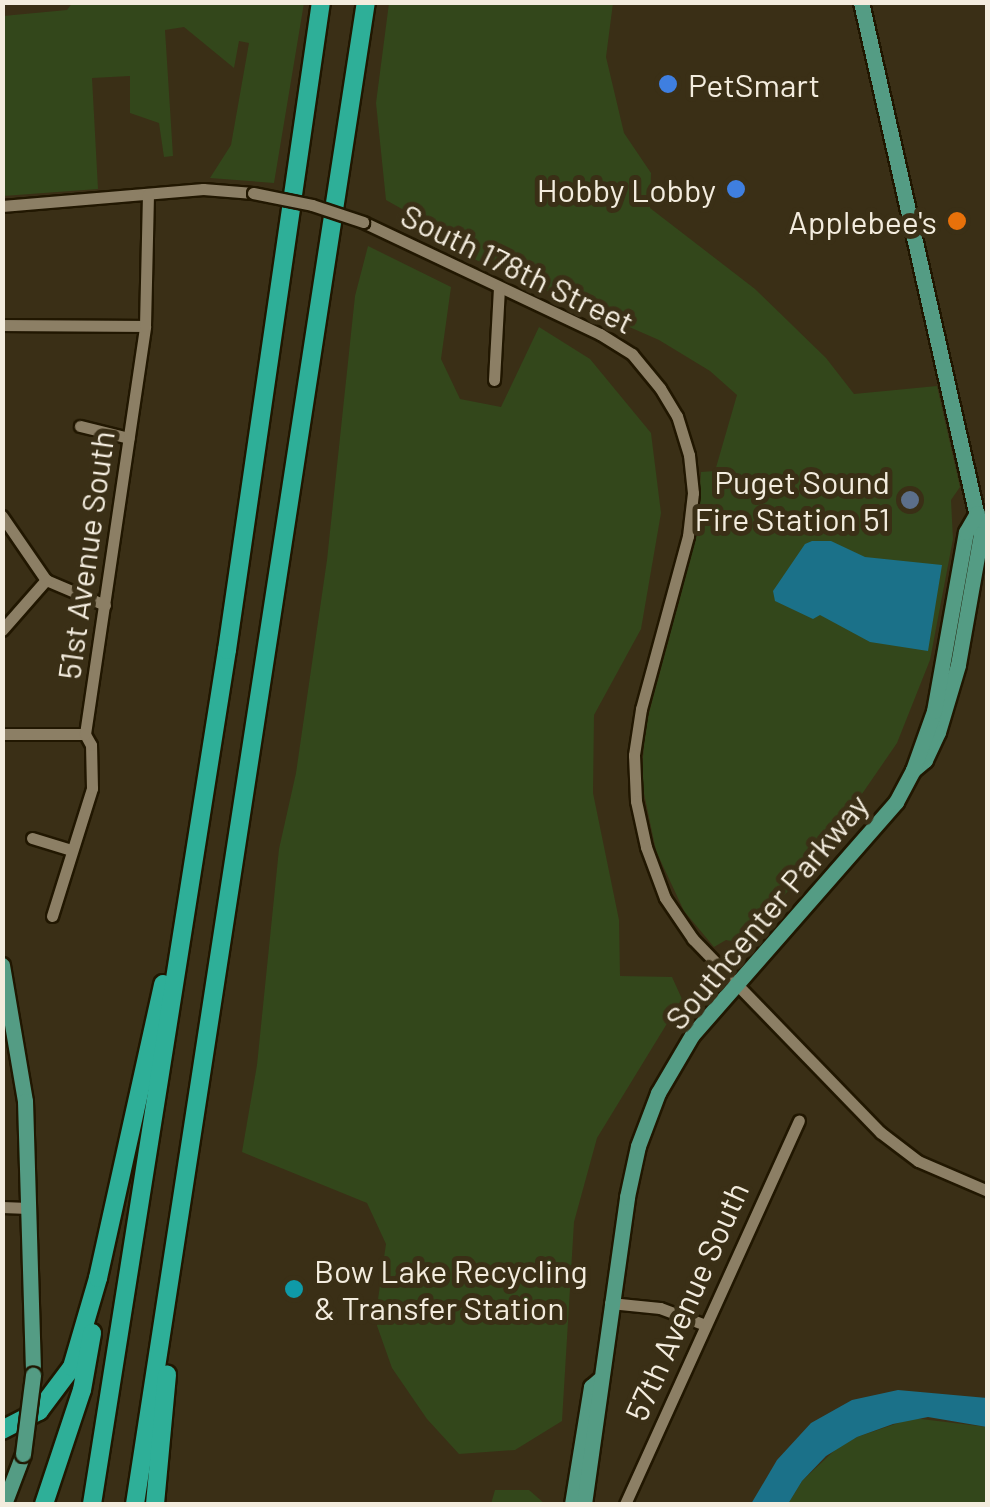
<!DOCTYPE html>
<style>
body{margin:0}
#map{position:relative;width:990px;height:1507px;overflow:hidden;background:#3a2f16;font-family:Barlow,sans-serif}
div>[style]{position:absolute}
.green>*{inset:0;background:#33471b}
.water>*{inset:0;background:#1b7189}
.roads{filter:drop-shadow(2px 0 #211701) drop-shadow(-2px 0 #211701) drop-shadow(0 2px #211701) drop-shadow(0 -2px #211701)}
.minor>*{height:11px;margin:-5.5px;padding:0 5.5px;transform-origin:5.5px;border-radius:5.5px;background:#8c7f65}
.major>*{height:15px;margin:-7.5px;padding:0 7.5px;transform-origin:7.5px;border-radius:7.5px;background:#549c84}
.highway>*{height:18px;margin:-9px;padding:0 9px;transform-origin:9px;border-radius:9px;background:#2eaf98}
.bridges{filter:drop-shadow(2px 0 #211701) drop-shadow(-2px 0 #211701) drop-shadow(0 2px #211701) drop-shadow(0 -2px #211701)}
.minor-bridge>*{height:11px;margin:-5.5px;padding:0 5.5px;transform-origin:5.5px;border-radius:5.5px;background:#8c7f65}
.major-bridge>*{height:15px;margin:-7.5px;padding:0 7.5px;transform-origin:7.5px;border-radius:7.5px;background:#549c84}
.dots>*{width:28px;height:28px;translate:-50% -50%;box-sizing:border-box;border:5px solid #3a2f16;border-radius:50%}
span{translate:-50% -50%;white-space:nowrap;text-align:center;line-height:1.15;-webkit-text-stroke:10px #3a2f16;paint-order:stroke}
.poi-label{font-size:32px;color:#f3ecde}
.left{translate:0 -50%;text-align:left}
.right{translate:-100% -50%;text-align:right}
.street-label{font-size:32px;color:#f3ecde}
.frame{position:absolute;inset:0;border:5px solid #f3ecde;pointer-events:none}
</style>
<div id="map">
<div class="green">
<div style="clip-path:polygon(73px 2px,304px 3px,274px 183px,210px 178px,231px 145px,249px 43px,239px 41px,234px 68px,184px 27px,165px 30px,173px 156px,164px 157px,159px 123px,130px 113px,130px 76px,92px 78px,98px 189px,3px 196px,3px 16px,67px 10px)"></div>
<div style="clip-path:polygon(389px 3px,613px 3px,606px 57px,624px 133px,651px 173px,650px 208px,755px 289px,826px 358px,854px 394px,937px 386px,960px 487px,951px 500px,953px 539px,930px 660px,897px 743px,853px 807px,849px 824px,741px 943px,726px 940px,714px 947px,684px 911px,656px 851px,641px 779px,646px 724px,697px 533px,701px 472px,715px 471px,737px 395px,710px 371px,659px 340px,451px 249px,425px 222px,386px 200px,376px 103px)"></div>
<div style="clip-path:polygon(368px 246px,451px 287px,441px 359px,460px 399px,501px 407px,539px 327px,590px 359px,651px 433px,661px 513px,641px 629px,594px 715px,593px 793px,619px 920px,620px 976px,672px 977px,682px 999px,597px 1138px,574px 1222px,562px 1421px,515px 1450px,459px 1454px,427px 1419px,392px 1368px,375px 1320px,386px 1244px,367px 1203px,242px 1152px,257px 1065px,279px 849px,296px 773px,327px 560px,355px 296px)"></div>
<div style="clip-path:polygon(913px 1418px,987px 1427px,987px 1504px,788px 1504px,802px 1481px,836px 1449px,857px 1437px)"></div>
<div style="clip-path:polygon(495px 1490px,529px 1490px,545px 1504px,491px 1504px)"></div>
</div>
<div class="water">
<div style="clip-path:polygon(812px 541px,831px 541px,865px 557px,942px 565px,928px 651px,870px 642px,820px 615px,813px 619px,775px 601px,773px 591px,805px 544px)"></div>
<div style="clip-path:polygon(898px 1390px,987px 1398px,987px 1427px,928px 1417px,893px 1424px,857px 1437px,826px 1456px,802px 1481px,788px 1504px,751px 1504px,777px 1460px,811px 1423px,852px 1400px)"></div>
</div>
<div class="roads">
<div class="minor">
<div style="left:2px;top:206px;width:202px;rotate:-4.8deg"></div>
<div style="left:203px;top:189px;width:50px;rotate:4.6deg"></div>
<div style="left:363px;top:222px;width:262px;rotate:25.3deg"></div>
<div style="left:600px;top:334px;width:38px;rotate:32deg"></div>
<div style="left:632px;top:354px;width:44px;rotate:50.5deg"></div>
<div style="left:660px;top:388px;width:33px;rotate:59deg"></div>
<div style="left:677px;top:416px;width:41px;rotate:72.9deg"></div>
<div style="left:689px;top:455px;width:38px;rotate:84deg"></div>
<div style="left:693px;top:493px;width:43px;rotate:96.6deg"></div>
<div style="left:688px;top:536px;width:179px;rotate:105.2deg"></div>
<div style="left:641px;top:709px;width:47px;rotate:98.7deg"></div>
<div style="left:634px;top:755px;width:46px;rotate:87.5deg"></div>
<div style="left:636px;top:801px;width:47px;rotate:77.7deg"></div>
<div style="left:646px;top:847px;width:54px;rotate:69.6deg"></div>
<div style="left:665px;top:898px;width:50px;rotate:55.7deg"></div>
<div style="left:693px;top:939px;width:269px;rotate:45.9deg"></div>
<div style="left:880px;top:1132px;width:48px;rotate:37.3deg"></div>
<div style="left:918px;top:1161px;width:76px;rotate:23.2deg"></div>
<div style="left:2px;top:325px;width:143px;rotate:0.4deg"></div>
<div style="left:494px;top:380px;width:93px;rotate:-86.9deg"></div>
<div style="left:80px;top:426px;width:50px;rotate:13.8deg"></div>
<div style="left:2px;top:516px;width:78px;rotate:55.5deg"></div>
<div style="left:46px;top:580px;width:64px;rotate:23deg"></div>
<div style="left:2px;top:630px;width:67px;rotate:-48.7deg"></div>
<div style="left:2px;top:734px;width:83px"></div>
<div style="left:32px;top:838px;width:41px;rotate:17.1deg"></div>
<div style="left:52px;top:916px;width:134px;rotate:-72.6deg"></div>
<div style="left:92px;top:788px;width:43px;rotate:-91.3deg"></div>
<div style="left:91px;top:745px;width:13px;rotate:-119deg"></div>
<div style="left:85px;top:734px;width:412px;rotate:-81.6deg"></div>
<div style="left:145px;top:326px;width:132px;rotate:-88.7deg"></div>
<div style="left:2px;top:1207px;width:26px;rotate:2deg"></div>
<div style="left:610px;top:1303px;width:50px;rotate:5.7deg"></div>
<div style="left:660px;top:1308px;width:46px;rotate:20.4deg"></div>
<div style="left:625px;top:1504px;width:421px;rotate:-65.6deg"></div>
</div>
<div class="major">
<div style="left:861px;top:2px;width:545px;rotate:77.29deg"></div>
<div style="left:981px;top:534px;width:133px;rotate:100deg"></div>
<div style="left:958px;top:665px;width:70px;rotate:106.6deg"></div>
<div style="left:938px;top:732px;width:31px;rotate:115deg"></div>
<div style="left:925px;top:760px;width:16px;rotate:140deg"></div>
<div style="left:2px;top:965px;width:138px;rotate:80.4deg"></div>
<div style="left:25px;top:1101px;width:274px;rotate:88.3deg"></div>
<div style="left:4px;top:1504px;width:53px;rotate:-69.2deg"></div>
<div style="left:572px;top:1504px;width:119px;rotate:-80.8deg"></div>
<div style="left:591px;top:1387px;width:11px;rotate:-41deg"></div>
<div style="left:584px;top:1504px;width:310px;rotate:-82deg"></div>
<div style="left:627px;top:1197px;width:52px;rotate:-77.8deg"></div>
<div style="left:638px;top:1146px;width:57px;rotate:-69.3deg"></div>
<div style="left:658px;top:1093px;width:67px;rotate:-59.6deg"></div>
<div style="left:692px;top:1035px;width:310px;rotate:-48.8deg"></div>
<div style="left:896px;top:802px;width:36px;rotate:-62deg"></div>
<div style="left:913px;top:770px;width:63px;rotate:-70.4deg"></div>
<div style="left:934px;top:711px;width:182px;rotate:-79.9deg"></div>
<div style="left:966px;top:532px;width:22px;rotate:-60deg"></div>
</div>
<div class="highway">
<div style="left:2px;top:1430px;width:42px;rotate:-27.2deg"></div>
<div style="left:39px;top:1411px;width:55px;rotate:-53.1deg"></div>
<div style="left:72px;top:1367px;width:93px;rotate:-73.7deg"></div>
<div style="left:98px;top:1278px;width:301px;rotate:-77.5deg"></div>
<div style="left:44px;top:1504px;width:120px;rotate:-71.6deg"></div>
<div style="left:82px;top:1390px;width:58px;rotate:-80deg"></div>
<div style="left:92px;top:1504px;width:865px;rotate:-81.02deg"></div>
<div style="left:227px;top:650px;width:655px;rotate:-81.75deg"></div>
<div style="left:135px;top:1504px;width:1520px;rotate:-81.26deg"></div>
<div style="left:155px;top:1504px;width:130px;rotate:-84.7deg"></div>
</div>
</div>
<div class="bridges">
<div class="minor-bridge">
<div style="left:253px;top:193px;width:60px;rotate:11.5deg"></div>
<div style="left:312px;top:205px;width:54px;rotate:18.4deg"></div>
</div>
<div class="major-bridge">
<div style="left:23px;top:1454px;width:80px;rotate:-82.8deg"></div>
</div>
</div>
<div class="dots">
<div style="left:668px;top:84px;background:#3f7fe0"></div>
<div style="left:736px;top:189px;background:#3f7fe0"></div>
<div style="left:957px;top:221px;background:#e8710a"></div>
<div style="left:910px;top:500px;background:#5c6f8a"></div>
<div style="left:294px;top:1289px;background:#0f9aa8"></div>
</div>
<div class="poi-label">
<span class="left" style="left:688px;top:84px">PetSmart</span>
<span class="right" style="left:716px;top:189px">Hobby Lobby</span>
<span class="right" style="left:937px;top:221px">Applebee's</span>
<span class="right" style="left:890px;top:500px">Puget Sound<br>Fire Station 51</span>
<span class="left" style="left:314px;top:1289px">Bow Lake Recycling<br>&amp; Transfer Station</span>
</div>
<div class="street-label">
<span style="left:518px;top:268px;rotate:26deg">South 178th Street</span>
<span style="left:85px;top:555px;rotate:-82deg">51st Avenue South</span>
<span style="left:766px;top:911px;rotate:-50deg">Southcenter Parkway</span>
<span style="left:686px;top:1301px;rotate:-66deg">57th Avenue South</span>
</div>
<div class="frame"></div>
</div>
